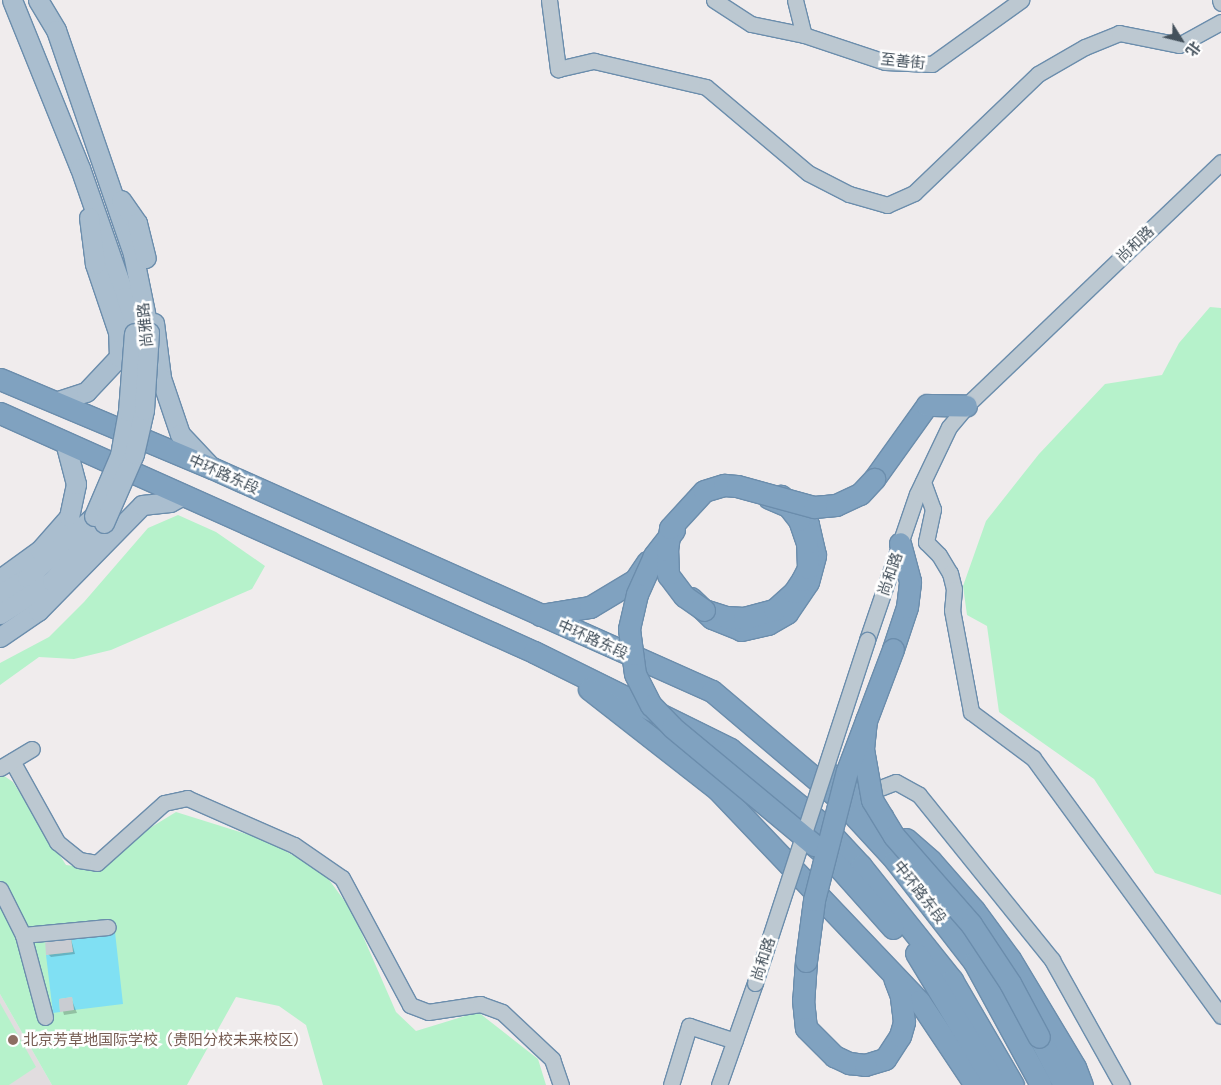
<!DOCTYPE html>
<meta charset="utf-8">
<style>
body{margin:0}
#map{position:relative;width:1221px;height:1085px;overflow:hidden;background:#f0eced;font-family:Mulish,"Noto Sans SC",sans-serif}
div>[style]{position:absolute}
.education>*{inset:0;background:#e1dddf}
.green>*{inset:0;background:#b6f2cb}
.water>*{inset:0;background:#80e0f3}
.shadow>*{inset:0;background:#0003}
.building>*{inset:0;background:#c9ccd2}
.roads{filter:drop-shadow(1px 0 #6b8dac) drop-shadow(-1px 0 #6b8dac) drop-shadow(0 1px #6b8dac) drop-shadow(0 -1px #6b8dac)}
.minor>*{height:15px;margin:-7.5px;padding:0 7.5px;transform-origin:7.5px;border-radius:7.5px;background:#bcc8d1}
.major>*{height:19px;margin:-9.5px;padding:0 9.5px;transform-origin:9.5px;border-radius:9.5px;background:#aabecf}
.highway>*{height:21px;margin:-10.5px;padding:0 10.5px;transform-origin:10.5px;border-radius:10.5px;background:#80a2c0}
.bridges{filter:drop-shadow(1px 0 #6b8dac) drop-shadow(-1px 0 #6b8dac) drop-shadow(0 1px #6b8dac) drop-shadow(0 -1px #6b8dac)}
.minor-bridge>*{height:15px;margin:-7.5px;padding:0 7.5px;transform-origin:7.5px;border-radius:7.5px;background:#bcc8d1}
.major-bridge>*{height:19px;margin:-9.5px;padding:0 9.5px;transform-origin:9.5px;border-radius:9.5px;background:#aabecf}
.highway-bridge>*{height:21px;margin:-10.5px;padding:0 10.5px;transform-origin:10.5px;border-radius:10.5px;background:#80a2c0}
.dots>*{width:14px;height:14px;translate:-50% -50%;box-sizing:border-box;border:2px solid #fff;border-radius:50%}
span{translate:-50% -50%;white-space:nowrap;text-align:center;line-height:1.15;-webkit-text-stroke:5px #fff;paint-order:stroke}
.street-label{font-size:15px;color:#44515c}
.education-label{font-size:15px;color:#785e54}
.left{translate:0 -50%;text-align:left}
.north{position:absolute;left:1156px;top:15px;width:50px;height:50px;-webkit-text-stroke:4px #fff;paint-order:stroke;rotate:126deg;font-size:14px;font-weight:700;line-height:20px;text-align:center;color:#44515c}
.north::after{content:'';display:block;margin:auto;width:18px;height:22px;background:#44515c;clip-path:polygon(50% 0,100% 100%,50% 72%,0 100%)}
</style>
<div id="map">
<div class="education">
<div style="clip-path:polygon(0 994px,52px 1085px,0 1085px)"></div>
</div>
<div class="green">
<div style="clip-path:polygon(1210px 307px,1221px 308px,1221px 895px,1155px 873px,1094px 779px,999px 712px,987px 626px,967px 615px,963px 586px,986px 521px,1039px 454px,1105px 384px,1162px 375px,1179px 343px)"></div>
<div style="clip-path:polygon(178px 515px,216px 532px,265px 566px,252px 589px,111px 650px,74px 659px,39px 657px,0 685px,0 663px,49px 637px,84px 602px,148px 528px)"></div>
<div style="clip-path:polygon(0 773px,13px 782px,66px 865px,99px 869px,145px 831px,176px 812px,266px 840px,324px 873px,352px 911px,396px 1012px,416px 1031px,478px 1012px,538px 1059px,546px 1085px,323px 1085px,306px 1025px,279px 1006px,236px 997px,187px 1085px,52px 1085px,0 994px)"></div>
<div style="clip-path:polygon(0 1003px,36px 1067px,9px 1085px,0 1085px)"></div>
</div>
<div class="water">
<div style="clip-path:polygon(115px 932px,123px 1004px,74px 1010px,72px 997px,59px 999px,60px 1012px,53px 1013px,46px 955px,73px 952px,71px 938px)"></div>
</div>
<div class="shadow">
<div style="clip-path:polygon(71px 939px,75px 954px,51px 957px,48px 954px)"></div>
<div style="clip-path:polygon(71px 998px,77px 1013px,64px 1015px,60px 1000px)"></div>
</div>
<div class="building">
<div style="clip-path:polygon(71px 938px,73px 952px,46px 955px,45px 939px)"></div>
<div style="clip-path:polygon(72px 997px,74px 1010px,60px 1012px,59px 999px)"></div>
</div>
<div class="roads">
<div class="minor">
<div style="left:549px;top:0;width:70px;rotate:82.6deg"></div>
<div style="left:558px;top:69px;width:37px;rotate:-13deg"></div>
<div style="left:594px;top:61px;width:115px;rotate:13.1deg"></div>
<div style="left:706px;top:87px;width:133px;rotate:40.1deg"></div>
<div style="left:808px;top:173px;width:46px;rotate:27.1deg"></div>
<div style="left:849px;top:194px;width:40px;rotate:16deg"></div>
<div style="left:887px;top:205px;width:30px;rotate:-24deg"></div>
<div style="left:914px;top:193px;width:172px;rotate:-43.8deg"></div>
<div style="left:1038px;top:74px;width:54px;rotate:-29.9deg"></div>
<div style="left:1085px;top:47px;width:37px;rotate:-22deg"></div>
<div style="left:1119px;top:33px;width:61px;rotate:11.3deg"></div>
<div style="left:1179px;top:45px;width:48px;rotate:-28.7deg"></div>
<div style="left:714px;top:0;width:44px;rotate:33deg"></div>
<div style="left:751px;top:24px;width:54px;rotate:11.7deg"></div>
<div style="left:795px;top:0;width:36px;rotate:76deg"></div>
<div style="left:804px;top:35px;width:85px;rotate:18.4deg"></div>
<div style="left:885px;top:62px;width:47px;rotate:2.4deg"></div>
<div style="left:932px;top:64px;width:110px;rotate:-35.7deg"></div>
<div style="left:1220px;top:0;width:3px;rotate:72deg"></div>
<div style="left:923px;top:482px;width:29px;rotate:70deg"></div>
<div style="left:933px;top:509px;width:34px;rotate:102deg"></div>
<div style="left:926px;top:542px;width:18px;rotate:45deg"></div>
<div style="left:939px;top:555px;width:21px;rotate:59deg"></div>
<div style="left:950px;top:573px;width:16px;rotate:76deg"></div>
<div style="left:954px;top:589px;width:21px;rotate:95deg"></div>
<div style="left:952px;top:610px;width:104px;rotate:79.4deg"></div>
<div style="left:971px;top:712px;width:77px;rotate:36.6deg"></div>
<div style="left:1033px;top:758px;width:319px;rotate:53.9deg"></div>
<div style="left:867px;top:640px;width:154px;rotate:-71.1deg"></div>
<div style="left:917px;top:494px;width:74px;rotate:-64.5deg"></div>
<div style="left:949px;top:427px;width:33px;rotate:-50deg"></div>
<div style="left:970px;top:402px;width:347px;rotate:-43.7deg"></div>
<div style="left:12px;top:761px;width:93px;rotate:60.9deg"></div>
<div style="left:57px;top:842px;width:28px;rotate:39deg"></div>
<div style="left:79px;top:860px;width:18px;rotate:9deg"></div>
<div style="left:97px;top:863px;width:90px;rotate:-41.8deg"></div>
<div style="left:164px;top:803px;width:24px;rotate:-12deg"></div>
<div style="left:187px;top:798px;width:117px;rotate:23.7deg"></div>
<div style="left:294px;top:845px;width:58px;rotate:34.5deg"></div>
<div style="left:342px;top:878px;width:144px;rotate:61.8deg"></div>
<div style="left:410px;top:1005px;width:19px;rotate:21deg"></div>
<div style="left:428px;top:1012px;width:53px;rotate:-8.7deg"></div>
<div style="left:480px;top:1004px;width:23px;rotate:20deg"></div>
<div style="left:502px;top:1012px;width:69px;rotate:43.2deg"></div>
<div style="left:552px;top:1059px;width:28px;rotate:71deg"></div>
<div style="left:0;top:768px;width:37px;rotate:-31deg"></div>
<div style="left:862px;top:795px;width:36px;rotate:-21deg"></div>
<div style="left:896px;top:782px;width:26px;rotate:29deg"></div>
<div style="left:919px;top:795px;width:212px;rotate:51.1deg"></div>
<div style="left:1052px;top:960px;width:143px;rotate:60.8deg"></div>
<div style="left:0;top:889px;width:51px;rotate:63.4deg"></div>
<div style="left:23px;top:935px;width:85px;rotate:75deg"></div>
<div style="left:23px;top:935px;width:85px;rotate:-5.4deg"></div>
<div style="left:671px;top:1085px;width:62px;rotate:-73deg"></div>
<div style="left:689px;top:1026px;width:48px;rotate:18.1deg"></div>
<div style="left:719px;top:1085px;width:108px;rotate:-70.6deg"></div>
</div>
<div class="major">
<div style="left:12px;top:0;width:181px;rotate:68deg"></div>
<div style="left:80px;top:168px;width:137px;rotate:70.8deg"></div>
<div style="left:125px;top:297px;width:37px;rotate:76deg"></div>
<div style="left:38px;top:0;width:35px;rotate:59deg"></div>
<div style="left:56px;top:30px;width:237px;rotate:71deg"></div>
<div style="left:133px;top:254px;width:80px;rotate:78.4deg"></div>
<div style="left:121px;top:200px;width:28px;rotate:55deg"></div>
<div style="left:137px;top:223px;width:36px;rotate:76deg"></div>
<div style="left:154px;top:323px;width:55px;rotate:82.7deg"></div>
<div style="left:161px;top:378px;width:59px;rotate:71.3deg"></div>
<div style="left:180px;top:434px;width:45px;rotate:46.8deg"></div>
<div style="left:55px;top:402px;width:33px;rotate:-18deg"></div>
<div style="left:86px;top:392px;width:48px;rotate:-46.7deg"></div>
<div style="left:119px;top:357px;width:25px;rotate:-92deg"></div>
<div style="left:118px;top:332px;width:72px;rotate:-108.7deg"></div>
<div style="left:95px;top:264px;width:47px;rotate:-97.3deg"></div>
<div style="left:0;top:579px;width:49px;rotate:-35.9deg"></div>
<div style="left:40px;top:550px;width:44px;rotate:-48.7deg"></div>
<div style="left:69px;top:517px;width:34px;rotate:-78deg"></div>
<div style="left:76px;top:484px;width:43px;rotate:-104.7deg"></div>
<div style="left:0;top:594px;width:31px;rotate:-31deg"></div>
<div style="left:27px;top:578px;width:91px;rotate:-42.8deg"></div>
<div style="left:0;top:614px;width:62px;rotate:-32.4deg"></div>
<div style="left:52px;top:581px;width:78px;rotate:-48.1deg"></div>
<div style="left:0;top:637px;width:46px;rotate:-34.4deg"></div>
<div style="left:38px;top:611px;width:148px;rotate:-45.5deg"></div>
<div style="left:142px;top:505px;width:28px;rotate:-6deg"></div>
<div style="left:170px;top:502px;width:15px;rotate:-28deg"></div>
</div>
<div class="highway">
<div style="left:0;top:379px;width:230px;rotate:22.8deg"></div>
<div style="left:212px;top:468px;width:547px;rotate:24.04deg"></div>
<div style="left:712px;top:691px;width:162px;rotate:40.3deg"></div>
<div style="left:836px;top:796px;width:87px;rotate:47.3deg"></div>
<div style="left:895px;top:860px;width:129px;rotate:52.2deg"></div>
<div style="left:974px;top:962px;width:140px;rotate:61.4deg"></div>
<div style="left:0;top:413px;width:585px;rotate:24.11deg"></div>
<div style="left:534px;top:652px;width:219px;rotate:26.3deg"></div>
<div style="left:730px;top:749px;width:117px;rotate:39.1deg"></div>
<div style="left:821px;top:823px;width:59px;rotate:47.1deg"></div>
<div style="left:861px;top:866px;width:146px;rotate:51.4deg"></div>
<div style="left:952px;top:980px;width:121px;rotate:59.8deg"></div>
<div style="left:874px;top:479px;width:91px;rotate:-54.4deg"></div>
<div style="left:927px;top:405px;width:39px;rotate:1deg"></div>
<div style="left:691px;top:598px;width:29px;rotate:44deg"></div>
<div style="left:712px;top:618px;width:31px;rotate:22deg"></div>
<div style="left:741px;top:630px;width:28px;rotate:-13deg"></div>
<div style="left:768px;top:624px;width:22px;rotate:-30deg"></div>
<div style="left:787px;top:613px;width:37px;rotate:-56deg"></div>
<div style="left:808px;top:582px;width:28px;rotate:-75deg"></div>
<div style="left:815px;top:555px;width:32px;rotate:-103deg"></div>
<div style="left:808px;top:524px;width:19px;rotate:-126deg"></div>
<div style="left:797px;top:509px;width:21px;rotate:-141deg"></div>
<div style="left:704px;top:610px;width:23px;rotate:18deg"></div>
<div style="left:726px;top:617px;width:18px;rotate:3deg"></div>
<div style="left:744px;top:618px;width:31px;rotate:-15deg"></div>
<div style="left:774px;top:610px;width:27px;rotate:-42deg"></div>
<div style="left:794px;top:592px;width:14px;rotate:-56deg"></div>
<div style="left:802px;top:580px;width:13px;rotate:-63deg"></div>
<div style="left:808px;top:568px;width:25px;rotate:-92deg"></div>
<div style="left:807px;top:543px;width:24px;rotate:-109deg"></div>
<div style="left:799px;top:520px;width:18px;rotate:-128deg"></div>
<div style="left:788px;top:506px;width:21px;rotate:-157deg"></div>
<div style="left:540px;top:615px;width:51px;rotate:-9.1deg"></div>
<div style="left:590px;top:607px;width:52px;rotate:-31deg"></div>
<div style="left:635px;top:580px;width:22px;rotate:-56deg"></div>
<div style="left:893px;top:649px;width:44px;rotate:-71.6deg"></div>
<div style="left:907px;top:607px;width:26px;rotate:-83deg"></div>
<div style="left:910px;top:581px;width:39px;rotate:-105deg"></div>
<div style="left:589px;top:689px;width:162px;rotate:38deg"></div>
<div style="left:717px;top:789px;width:293px;rotate:46.4deg"></div>
<div style="left:919px;top:1001px;width:101px;rotate:56.3deg"></div>
<div style="left:832px;top:775px;width:65px;rotate:39.4deg"></div>
<div style="left:906px;top:839px;width:33px;rotate:41deg"></div>
<div style="left:931px;top:861px;width:65px;rotate:48.7deg"></div>
<div style="left:974px;top:910px;width:61px;rotate:53.7deg"></div>
<div style="left:1010px;top:959px;width:126px;rotate:59deg"></div>
<div style="left:1075px;top:1067px;width:19px;rotate:69deg"></div>
<div style="left:814px;top:845px;width:28px;rotate:41deg"></div>
<div style="left:835px;top:863px;width:87px;rotate:48.3deg"></div>
<div style="left:916px;top:953px;width:154px;rotate:58.8deg"></div>
<div style="left:806px;top:961px;width:39px;rotate:94deg"></div>
<div style="left:803px;top:1000px;width:28px;rotate:84deg"></div>
<div style="left:806px;top:1028px;width:40px;rotate:45deg"></div>
<div style="left:834px;top:1056px;width:17px;rotate:25deg"></div>
<div style="left:849px;top:1063px;width:16px;rotate:7deg"></div>
<div style="left:865px;top:1065px;width:21px;rotate:-17deg"></div>
<div style="left:885px;top:1059px;width:27px;rotate:-57deg"></div>
<div style="left:900px;top:1036px;width:15px;rotate:-74deg"></div>
<div style="left:904px;top:1022px;width:26px;rotate:-97deg"></div>
<div style="left:901px;top:996px;width:19px;rotate:-111deg"></div>
<div style="left:1039px;top:1037px;width:54px;rotate:62.5deg"></div>
</div>
</div>
<div class="bridges">
<div class="minor-bridge">
<div style="left:755px;top:983px;width:361px;rotate:-71.9deg"></div>
</div>
<div class="major-bridge">
<div style="left:94px;top:516px;width:66px;rotate:-66.9deg"></div>
<div style="left:120px;top:455px;width:45px;rotate:-79.7deg"></div>
<div style="left:128px;top:411px;width:78px;rotate:-85.6deg"></div>
<div style="left:104px;top:523px;width:75px;rotate:-66.5deg"></div>
<div style="left:134px;top:454px;width:45px;rotate:-77.2deg"></div>
<div style="left:144px;top:410px;width:78px;rotate:-86.3deg"></div>
</div>
<div class="highway-bridge">
<div style="left:674px;top:530px;width:33px;rotate:128deg"></div>
<div style="left:654px;top:556px;width:42px;rotate:114.1deg"></div>
<div style="left:637px;top:594px;width:36px;rotate:103deg"></div>
<div style="left:629px;top:629px;width:45px;rotate:82.4deg"></div>
<div style="left:635px;top:674px;width:35px;rotate:63deg"></div>
<div style="left:651px;top:705px;width:30px;rotate:46deg"></div>
<div style="left:672px;top:727px;width:185px;rotate:39.7deg"></div>
<div style="left:704px;top:610px;width:24px;rotate:-145deg"></div>
<div style="left:684px;top:596px;width:26px;rotate:-127deg"></div>
<div style="left:668px;top:575px;width:25px;rotate:-92deg"></div>
<div style="left:667px;top:550px;width:22px;rotate:-82deg"></div>
<div style="left:670px;top:528px;width:50px;rotate:-47.4deg"></div>
<div style="left:704px;top:491px;width:21px;rotate:-17deg"></div>
<div style="left:724px;top:485px;width:13px;rotate:4deg"></div>
<div style="left:737px;top:486px;width:80px;rotate:15.3deg"></div>
<div style="left:814px;top:507px;width:22px;rotate:-5deg"></div>
<div style="left:836px;top:505px;width:26px;rotate:-25deg"></div>
<div style="left:860px;top:494px;width:21px;rotate:-47deg"></div>
<div style="left:866px;top:720px;width:29px;rotate:96deg"></div>
<div style="left:863px;top:749px;width:52px;rotate:80deg"></div>
<div style="left:872px;top:800px;width:42px;rotate:58.6deg"></div>
<div style="left:894px;top:836px;width:117px;rotate:48.8deg"></div>
<div style="left:971px;top:924px;width:71px;rotate:56.5deg"></div>
<div style="left:1010px;top:983px;width:61px;rotate:61.8deg"></div>
<div style="left:806px;top:961px;width:62px;rotate:-82.5deg"></div>
<div style="left:814px;top:900px;width:133px;rotate:-75.7deg"></div>
<div style="left:847px;top:771px;width:130px;rotate:-69.3deg"></div>
</div>
</div>
<div class="dots">
<div style="left:13px;top:1040px;background:#8d6e63"></div>
</div>
<div class="street-label">
<span style="left:903px;top:61px;rotate:6deg">至善街</span>
<span style="left:1135px;top:244px;rotate:-44deg">尚和路</span>
<span style="left:145px;top:325px;rotate:-96deg">尚雅路</span>
<span style="left:224px;top:474px;rotate:24deg">中环路东段</span>
<span style="left:890px;top:574px;rotate:-71deg">尚和路</span>
<span style="left:593px;top:639px;rotate:24deg">中环路东段</span>
<span style="left:920px;top:892px;rotate:52deg">中环路东段</span>
<span style="left:763px;top:959px;rotate:-72deg">尚和路</span>
</div>
<div class="education-label">
<span class="left" style="left:23px;top:1040px">北京芳草地国际学校（贵阳分校未来校区）</span>
</div>
<div class="north">北</div>
</div>
